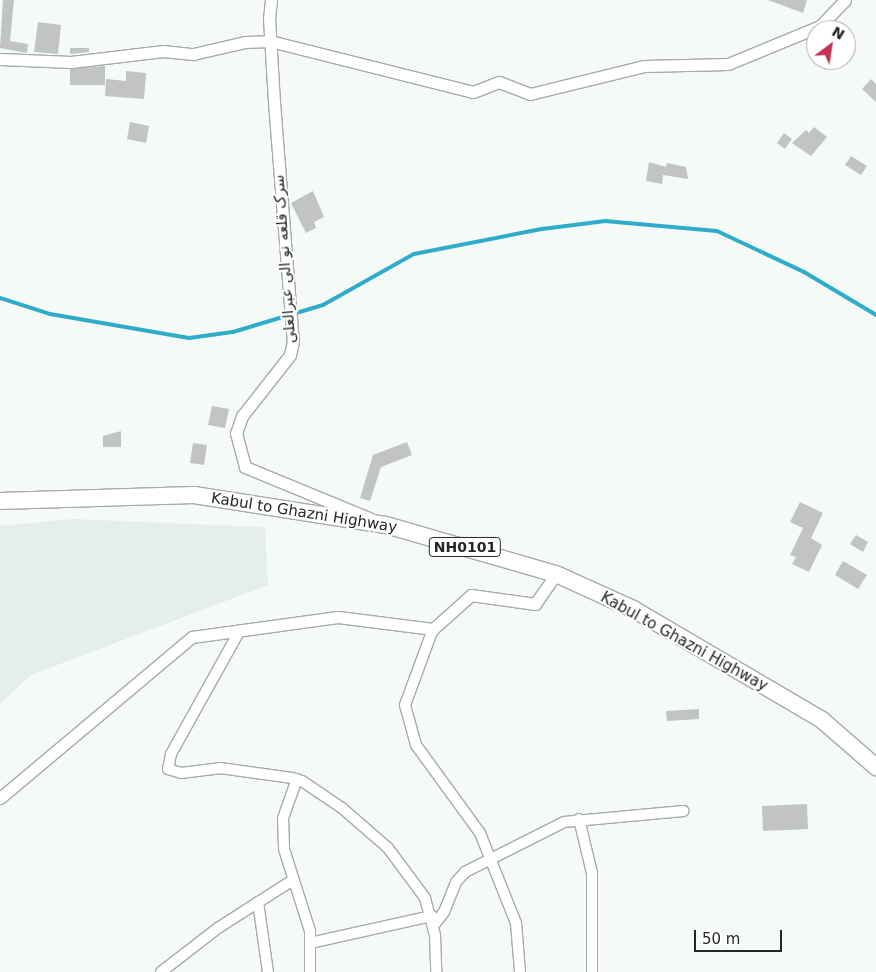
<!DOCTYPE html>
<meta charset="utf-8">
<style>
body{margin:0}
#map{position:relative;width:876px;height:972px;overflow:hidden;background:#f5faf7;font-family:"DejaVu Sans",Cairo,sans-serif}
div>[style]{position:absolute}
.built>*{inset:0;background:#e3efe8}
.stream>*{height:4px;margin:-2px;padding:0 2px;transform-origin:2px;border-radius:2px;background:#30accb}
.building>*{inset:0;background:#c1c4c0}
.roads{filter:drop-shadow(1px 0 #a7aba9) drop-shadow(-1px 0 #a7aba9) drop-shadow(0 1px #a7aba9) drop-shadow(0 -1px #a7aba9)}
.minor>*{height:10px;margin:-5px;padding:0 5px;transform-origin:5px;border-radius:5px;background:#fff}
.tertiary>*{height:11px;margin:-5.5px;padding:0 5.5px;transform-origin:5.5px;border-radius:5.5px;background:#fff}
.trunk>*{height:16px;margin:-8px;padding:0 8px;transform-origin:8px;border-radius:8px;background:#fff}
span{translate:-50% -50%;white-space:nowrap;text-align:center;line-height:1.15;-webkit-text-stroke:4px #fff;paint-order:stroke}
.shield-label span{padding:1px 4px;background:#fff;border:1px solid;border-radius:4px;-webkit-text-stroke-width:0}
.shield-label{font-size:14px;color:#252726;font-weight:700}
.street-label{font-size:15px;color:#252726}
.north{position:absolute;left:806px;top:20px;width:50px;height:50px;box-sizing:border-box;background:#fff;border:1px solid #a8a9a8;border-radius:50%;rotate:31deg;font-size:14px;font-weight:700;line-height:20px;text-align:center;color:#252726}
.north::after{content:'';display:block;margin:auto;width:18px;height:22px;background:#c33351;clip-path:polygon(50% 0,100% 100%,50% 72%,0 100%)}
.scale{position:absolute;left:694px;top:930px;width:88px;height:22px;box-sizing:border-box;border:2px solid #252726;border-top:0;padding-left:6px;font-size:15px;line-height:18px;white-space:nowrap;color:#252726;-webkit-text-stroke:4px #fff;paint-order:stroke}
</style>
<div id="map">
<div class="built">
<div style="clip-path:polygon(73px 519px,265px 527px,268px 585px,31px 675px,0 704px,0 526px)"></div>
</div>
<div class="stream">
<div style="left:0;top:298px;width:52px;rotate:17.7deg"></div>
<div style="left:50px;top:314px;width:141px;rotate:9.8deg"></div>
<div style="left:189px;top:338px;width:44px;rotate:-7.8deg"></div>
<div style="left:233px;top:332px;width:94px;rotate:-16.7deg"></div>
<div style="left:323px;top:305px;width:104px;rotate:-29.3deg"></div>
<div style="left:414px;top:254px;width:130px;rotate:-11.1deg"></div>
<div style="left:542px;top:229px;width:64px;rotate:-7.2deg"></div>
<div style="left:605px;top:221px;width:112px;rotate:5.1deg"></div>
<div style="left:717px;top:231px;width:96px;rotate:25.2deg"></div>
<div style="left:804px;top:272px;width:84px;rotate:30.8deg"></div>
</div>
<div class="building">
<div style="clip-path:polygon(3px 0,14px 0,10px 41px,28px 44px,27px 53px,0 48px)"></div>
<div style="clip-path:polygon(768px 0,807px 0,803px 13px)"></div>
<div style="clip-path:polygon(38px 22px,61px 25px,58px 54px,34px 52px)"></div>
<div style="clip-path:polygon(70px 48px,89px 48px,89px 52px,70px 54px)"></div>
<div style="clip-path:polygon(105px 66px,105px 85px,70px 85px,70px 69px)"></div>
<div style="clip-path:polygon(126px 71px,146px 73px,144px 99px,105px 96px,106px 79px,126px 81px)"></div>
<div style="clip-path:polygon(871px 79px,876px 84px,876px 102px,862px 89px)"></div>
<div style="clip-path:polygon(130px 122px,149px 126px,146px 143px,127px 139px)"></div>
<div style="clip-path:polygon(814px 127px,827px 137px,811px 156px,792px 143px,806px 130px,809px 133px)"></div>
<div style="clip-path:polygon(784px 133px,792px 139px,785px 149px,777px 143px)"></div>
<div style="clip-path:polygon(851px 156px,867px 166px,861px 175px,845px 165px)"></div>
<div style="clip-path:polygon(649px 162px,666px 167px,667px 163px,686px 167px,688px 179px,663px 175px,662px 184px,646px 181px)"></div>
<div style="clip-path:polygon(313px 191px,324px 217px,314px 222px,316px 228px,306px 233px,291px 203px)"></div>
<div style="clip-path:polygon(212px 406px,229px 409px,225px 428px,208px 425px)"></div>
<div style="clip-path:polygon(121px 431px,121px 447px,103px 447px,103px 436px)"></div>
<div style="clip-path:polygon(407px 442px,412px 455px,381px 467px,370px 501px,360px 498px,373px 455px)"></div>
<div style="clip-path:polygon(193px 443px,207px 445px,204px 465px,190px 463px)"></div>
<div style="clip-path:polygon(800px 502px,823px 513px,811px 538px,822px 545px,809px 572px,792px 564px,796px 557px,790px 555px,803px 528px,790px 522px)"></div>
<div style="clip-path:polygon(856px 535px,868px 542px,863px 552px,850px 544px)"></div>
<div style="clip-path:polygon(843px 561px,867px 575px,858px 589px,835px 575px)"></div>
<div style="clip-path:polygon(699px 709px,699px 719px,667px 721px,666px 711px)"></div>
<div style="clip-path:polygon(807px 804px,808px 829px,763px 831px,762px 806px)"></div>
</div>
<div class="roads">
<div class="minor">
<div style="left:433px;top:629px;width:81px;rotate:110.2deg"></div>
<div style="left:405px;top:705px;width:41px;rotate:74.6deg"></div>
<div style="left:416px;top:745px;width:109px;rotate:54deg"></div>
<div style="left:480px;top:833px;width:97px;rotate:68.2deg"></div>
<div style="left:516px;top:923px;width:49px;rotate:85.3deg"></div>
<div style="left:240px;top:630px;width:142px;rotate:119.1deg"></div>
<div style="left:171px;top:754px;width:15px;rotate:101deg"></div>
<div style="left:168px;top:769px;width:14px;rotate:17deg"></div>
<div style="left:181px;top:773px;width:39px;rotate:-7deg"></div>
<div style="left:220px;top:768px;width:73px;rotate:7.9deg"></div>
<div style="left:292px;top:778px;width:10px;rotate:17deg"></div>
<div style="left:302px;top:781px;width:48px;rotate:34deg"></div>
<div style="left:342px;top:808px;width:61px;rotate:41deg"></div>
<div style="left:388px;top:848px;width:62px;rotate:53.5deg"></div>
<div style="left:425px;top:898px;width:38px;rotate:75deg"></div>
<div style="left:435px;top:935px;width:37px;rotate:88deg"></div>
<div style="left:297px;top:779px;width:41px;rotate:109.7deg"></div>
<div style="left:283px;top:818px;width:31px;rotate:88deg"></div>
<div style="left:284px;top:849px;width:86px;rotate:72.4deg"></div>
<div style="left:310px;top:931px;width:41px;rotate:90deg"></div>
<div style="left:579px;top:819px;width:56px;rotate:76.5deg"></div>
<div style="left:592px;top:873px;width:99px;rotate:90deg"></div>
<div style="left:258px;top:902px;width:71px;rotate:81.9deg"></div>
<div style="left:434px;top:925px;width:16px;rotate:-52deg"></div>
<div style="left:444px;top:912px;width:32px;rotate:-68deg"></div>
<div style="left:456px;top:882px;width:13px;rotate:-48deg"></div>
<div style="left:465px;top:872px;width:111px;rotate:-26.8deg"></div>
<div style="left:564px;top:822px;width:120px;rotate:-5.3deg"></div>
<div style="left:310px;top:943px;width:125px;rotate:-12.5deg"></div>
<div style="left:161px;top:972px;width:72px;rotate:-37.7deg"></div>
<div style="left:218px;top:928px;width:89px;rotate:-32.6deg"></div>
</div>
<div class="tertiary">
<div style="left:271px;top:0;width:18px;rotate:96deg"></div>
<div style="left:269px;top:18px;width:84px;rotate:86.6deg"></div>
<div style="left:274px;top:102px;width:240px;rotate:85.5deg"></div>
<div style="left:293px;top:341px;width:14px;rotate:102deg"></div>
<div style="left:290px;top:355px;width:78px;rotate:128.2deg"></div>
<div style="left:242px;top:416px;width:18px;rotate:109deg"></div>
<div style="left:236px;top:433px;width:35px;rotate:75deg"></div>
<div style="left:245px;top:467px;width:134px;rotate:22.4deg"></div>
<div style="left:0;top:59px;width:71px;rotate:2.4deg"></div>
<div style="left:71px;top:62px;width:93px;rotate:-6.8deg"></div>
<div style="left:163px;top:51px;width:30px;rotate:6deg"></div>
<div style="left:193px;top:54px;width:53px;rotate:-13deg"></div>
<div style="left:245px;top:42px;width:25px;rotate:-2deg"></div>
<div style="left:270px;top:41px;width:209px;rotate:14.1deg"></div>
<div style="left:473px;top:92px;width:28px;rotate:-21deg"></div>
<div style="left:499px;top:82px;width:33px;rotate:21deg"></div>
<div style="left:530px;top:94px;width:117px;rotate:-13.8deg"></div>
<div style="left:644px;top:66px;width:84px;rotate:-1.4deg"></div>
<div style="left:728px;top:64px;width:100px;rotate:-22.4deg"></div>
<div style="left:820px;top:26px;width:36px;rotate:-46deg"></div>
<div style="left:0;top:798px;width:251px;rotate:-40deg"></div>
<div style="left:192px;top:637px;width:147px;rotate:-7.8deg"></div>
<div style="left:338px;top:617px;width:96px;rotate:7.2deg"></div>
<div style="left:433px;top:629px;width:51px;rotate:-41.8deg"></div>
<div style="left:471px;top:595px;width:65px;rotate:8deg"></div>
<div style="left:535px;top:604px;width:37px;rotate:-55deg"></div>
</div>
<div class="trunk">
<div style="left:0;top:501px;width:194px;rotate:-1.8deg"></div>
<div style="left:194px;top:495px;width:194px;rotate:8.9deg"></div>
<div style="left:386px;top:525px;width:177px;rotate:16.1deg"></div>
<div style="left:556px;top:574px;width:85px;rotate:24.4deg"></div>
<div style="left:633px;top:609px;width:219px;rotate:30.4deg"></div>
<div style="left:822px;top:720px;width:72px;rotate:41deg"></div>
</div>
</div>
<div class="shield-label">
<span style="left:465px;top:547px">NH0101</span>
</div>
<div class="street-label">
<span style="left:285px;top:259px;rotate:-94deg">سرک قلعه نو الی عبرالعلی</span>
<span style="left:304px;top:513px;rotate:9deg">Kabul to Ghazni Highway</span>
<span style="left:684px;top:642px;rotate:29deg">Kabul to Ghazni Highway</span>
</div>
<div class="north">N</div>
<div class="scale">50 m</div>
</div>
